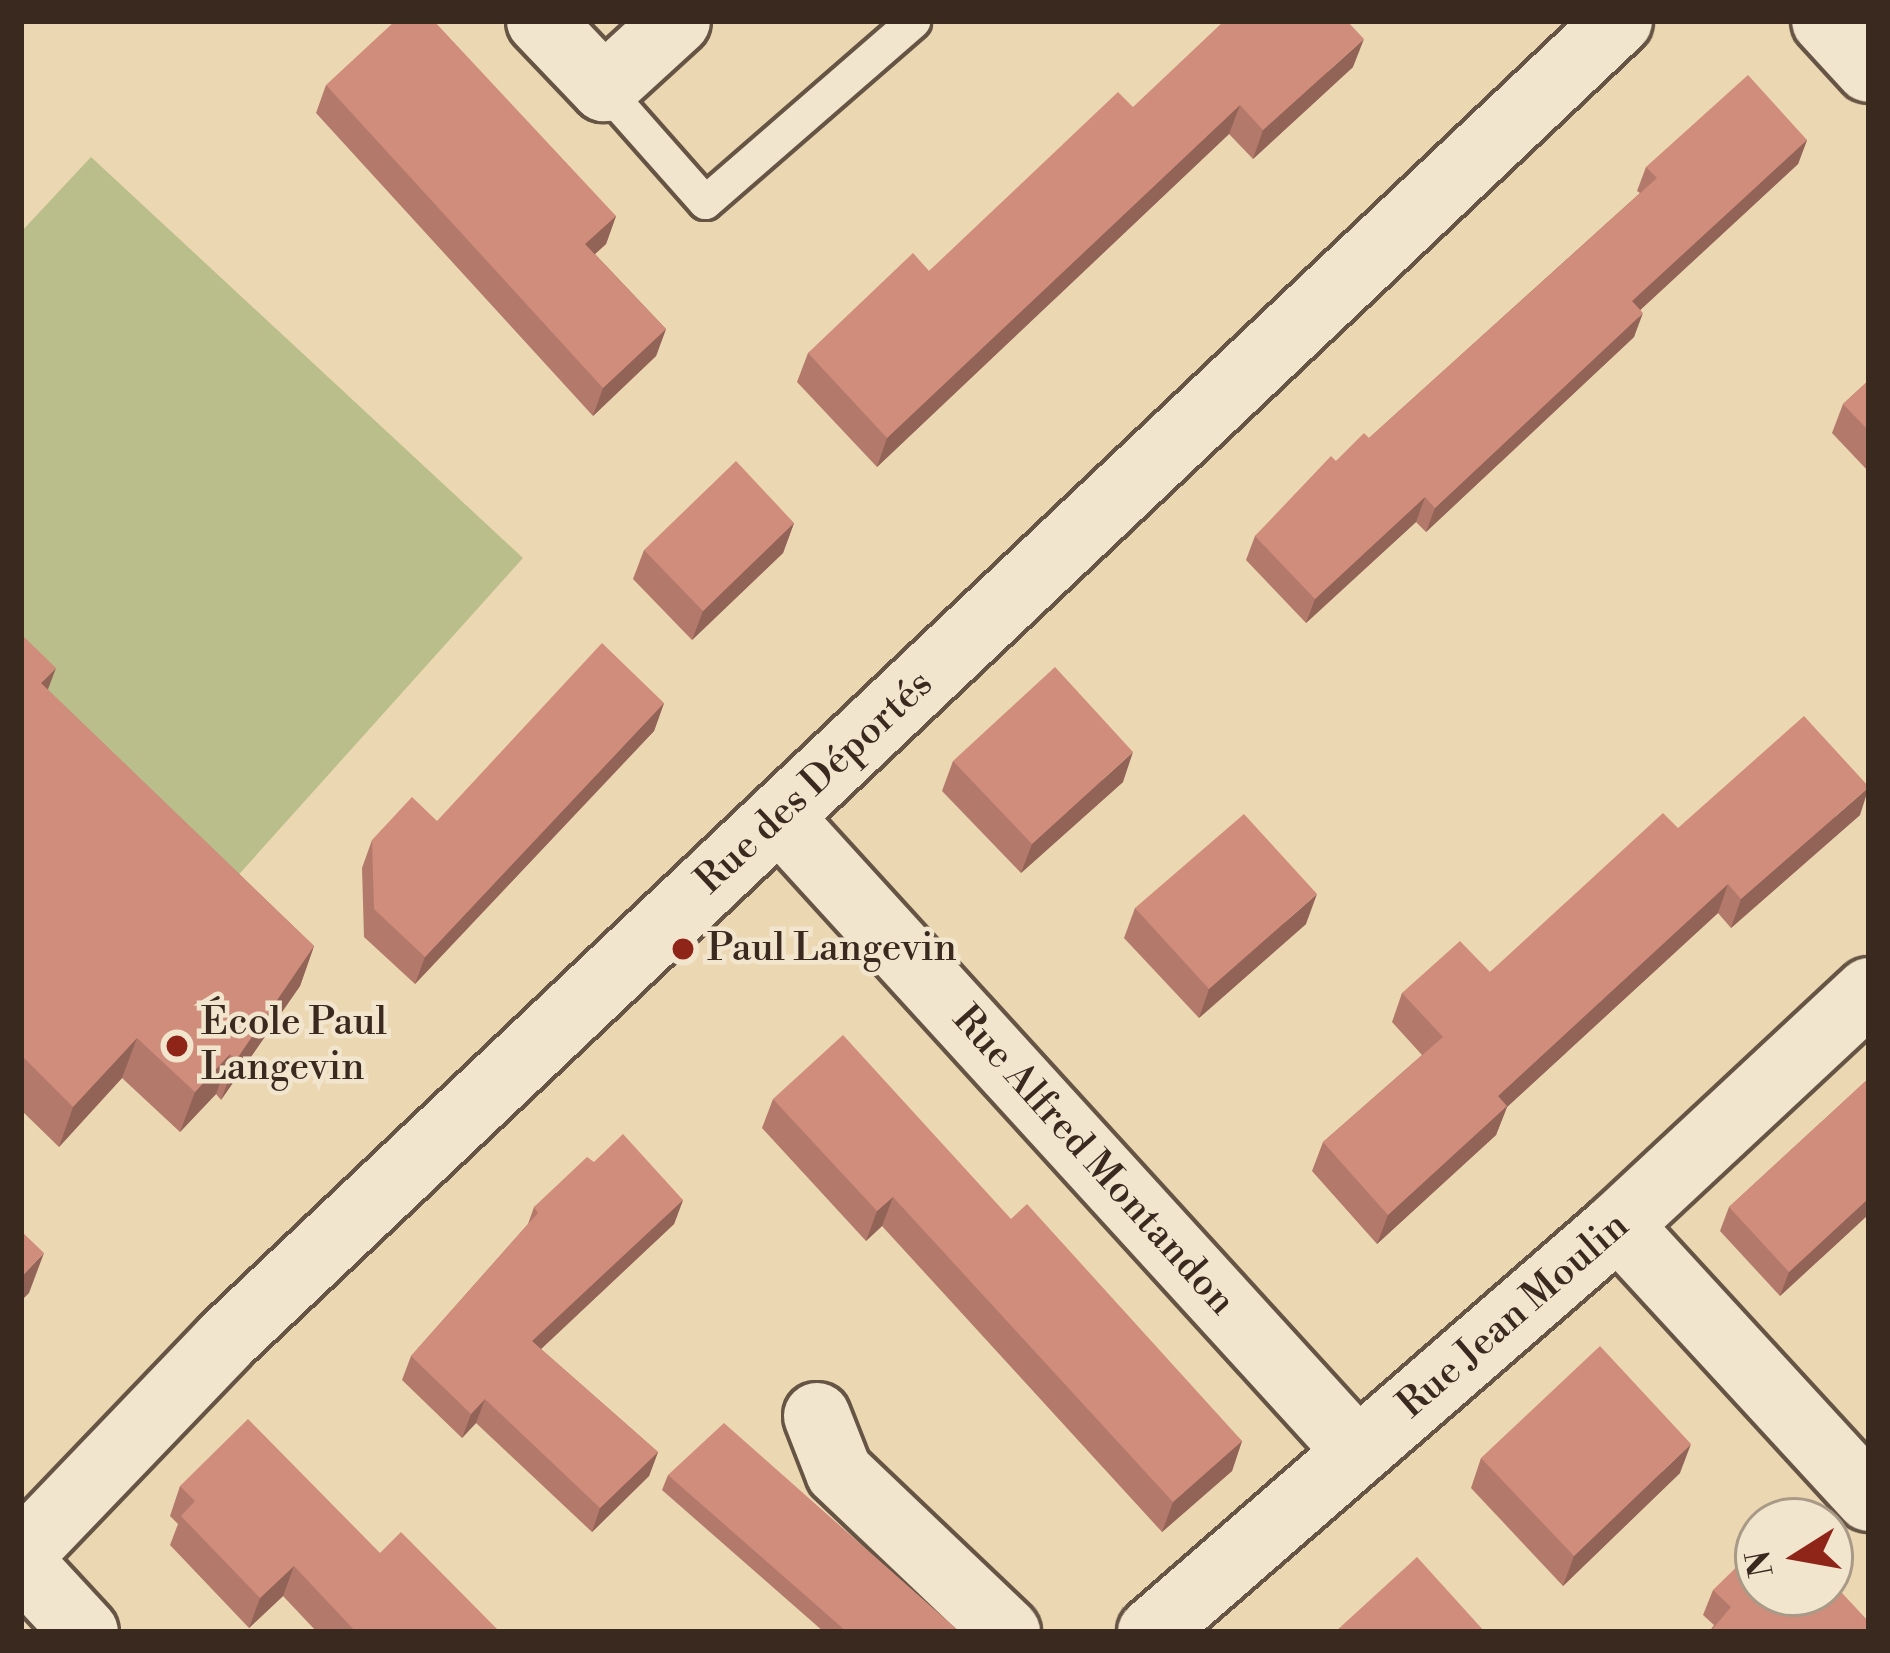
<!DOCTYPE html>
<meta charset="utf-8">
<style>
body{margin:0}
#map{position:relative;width:1890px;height:1653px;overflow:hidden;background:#ebd7b2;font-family:"Libre Bodoni",serif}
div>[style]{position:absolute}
.green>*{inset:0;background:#b9be8b}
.roads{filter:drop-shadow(3px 0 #665444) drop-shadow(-3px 0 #665444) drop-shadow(0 3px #665444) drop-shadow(0 -3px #665444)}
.lane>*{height:33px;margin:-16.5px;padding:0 16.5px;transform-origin:16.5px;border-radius:16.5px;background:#f2e5cd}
.street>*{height:66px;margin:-33px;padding:0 33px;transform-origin:33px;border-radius:33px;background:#f2e5cd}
.wall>*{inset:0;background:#b3796b}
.shaded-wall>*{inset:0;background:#926357}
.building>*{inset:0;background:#d08d7c}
.dots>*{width:33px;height:33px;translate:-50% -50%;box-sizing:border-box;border:6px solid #f2e5cd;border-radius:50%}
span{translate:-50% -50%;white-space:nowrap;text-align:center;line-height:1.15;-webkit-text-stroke:9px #f2e5cd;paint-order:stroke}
.street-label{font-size:39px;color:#3a291f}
.poi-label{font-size:39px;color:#3a291f}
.left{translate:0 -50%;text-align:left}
.frame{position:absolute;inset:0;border:24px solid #3a291f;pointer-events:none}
.north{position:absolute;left:1734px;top:1497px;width:120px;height:120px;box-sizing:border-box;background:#f2e5cd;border:3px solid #a89a87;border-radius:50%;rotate:259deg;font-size:33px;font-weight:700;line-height:48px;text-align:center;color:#3a291f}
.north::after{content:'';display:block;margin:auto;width:42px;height:54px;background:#8f2418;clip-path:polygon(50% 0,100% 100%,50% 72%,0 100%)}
</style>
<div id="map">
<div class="green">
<div style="clip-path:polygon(91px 157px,523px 558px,233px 881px,21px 673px,21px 232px)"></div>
</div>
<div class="roads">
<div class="lane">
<div style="left:604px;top:88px;width:152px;rotate:48.5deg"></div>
<div style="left:705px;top:202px;width:276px;rotate:-41deg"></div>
</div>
<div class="street">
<div style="left:540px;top:21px;width:93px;rotate:46.3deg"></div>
<div style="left:604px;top:88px;width:99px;rotate:-42.5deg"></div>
<div style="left:1825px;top:21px;width:65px;rotate:47.5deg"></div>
<div style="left:779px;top:817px;width:859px;rotate:47.64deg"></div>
<div style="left:1618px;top:1225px;width:371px;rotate:47.4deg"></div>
<div style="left:817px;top:1416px;width:60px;rotate:68.6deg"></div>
<div style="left:839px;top:1472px;width:232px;rotate:43.6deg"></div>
<div style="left:21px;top:1554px;width:295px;rotate:-46.2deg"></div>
<div style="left:225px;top:1341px;width:1920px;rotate:-43.44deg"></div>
<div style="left:21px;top:1563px;width:94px;rotate:47.2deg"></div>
<div style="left:1151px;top:1632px;width:619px;rotate:-41.07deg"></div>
<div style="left:1618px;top:1225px;width:343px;rotate:-43deg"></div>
</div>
</div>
<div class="wall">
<div style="clip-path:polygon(1353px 67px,1253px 159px,1229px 134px,877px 467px,797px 382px,808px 353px,929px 271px,1133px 107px)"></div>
<div style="clip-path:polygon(326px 85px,616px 216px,606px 244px,595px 254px,666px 329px,656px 356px,593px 416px,316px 113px)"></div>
<div style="clip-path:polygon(1807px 140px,1798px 164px,1640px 310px,1634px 337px,1426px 532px,1416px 522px,1306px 623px,1246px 560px,1255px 536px,1336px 461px,1369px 438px,1640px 193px,1637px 191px,1646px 167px)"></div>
<div style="clip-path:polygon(1869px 380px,1869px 472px,1832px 433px,1843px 404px)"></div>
<div style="clip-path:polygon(794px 523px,783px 553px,692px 640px,633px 579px,644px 550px)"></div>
<div style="clip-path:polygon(21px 634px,48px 690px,314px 946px,300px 986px,221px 1100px,216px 1094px,180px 1132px,122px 1078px,59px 1147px,21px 1110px)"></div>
<div style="clip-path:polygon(664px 703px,654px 731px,415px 984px,364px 937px,362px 868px,372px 840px,437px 821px)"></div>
<div style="clip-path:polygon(953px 761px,1123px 782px,1021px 873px,942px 791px)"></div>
<div style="clip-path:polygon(1860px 815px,1731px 928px,1718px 913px,1507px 1107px,1496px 1135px,1377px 1244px,1312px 1171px,1323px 1142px,1422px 1055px,1392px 1022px,1402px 993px,1490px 972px,1678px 828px)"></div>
<div style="clip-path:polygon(1135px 908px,1306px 924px,1199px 1018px,1124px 938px)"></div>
<div style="clip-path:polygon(1869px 1078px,1869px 1214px,1780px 1296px,1720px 1231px,1729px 1207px)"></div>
<div style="clip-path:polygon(773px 1099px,1011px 1219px,1242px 1441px,1232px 1471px,1162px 1532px,882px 1226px,866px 1241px,762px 1128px)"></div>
<div style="clip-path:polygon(594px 1162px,683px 1200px,674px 1224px,541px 1349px,658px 1452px,649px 1476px,592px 1532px,476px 1423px,462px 1438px,402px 1380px,411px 1356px,528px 1224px,534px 1207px)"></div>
<div style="clip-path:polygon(1481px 1458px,1680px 1473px,1563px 1586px,1471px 1488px)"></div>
<div style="clip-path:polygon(668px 1475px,960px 1632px,824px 1632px,662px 1490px)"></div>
<div style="clip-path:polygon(180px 1486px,380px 1553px,500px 1632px,317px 1632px,283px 1596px,249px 1628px,170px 1545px,178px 1524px,170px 1516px)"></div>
<div style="clip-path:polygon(1713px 1590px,1869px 1632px,1709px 1632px,1714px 1625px,1703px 1615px)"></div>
</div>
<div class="shaded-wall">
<div style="clip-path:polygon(1364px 39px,1353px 67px,1253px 159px,1263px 130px)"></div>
<div style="clip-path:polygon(1240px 105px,1229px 134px,877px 467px,887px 438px)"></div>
<div style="clip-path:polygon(1807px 140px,1798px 164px,1623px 326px,1632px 301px)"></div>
<div style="clip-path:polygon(616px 216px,606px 244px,575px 272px,585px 244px)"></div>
<div style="clip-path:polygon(1643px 313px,1634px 337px,1426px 532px,1435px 508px)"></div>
<div style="clip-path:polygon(666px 329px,656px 356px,593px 416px,603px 388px)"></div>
<div style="clip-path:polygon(1425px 497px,1416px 522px,1306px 623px,1315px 599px)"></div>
<div style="clip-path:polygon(794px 523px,783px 553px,692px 640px,703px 611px)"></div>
<div style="clip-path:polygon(56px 668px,41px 708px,41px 683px)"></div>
<div style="clip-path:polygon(664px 703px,654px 731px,415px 984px,425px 957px)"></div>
<div style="clip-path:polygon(1133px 752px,1123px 782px,1021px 873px,1032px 844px)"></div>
<div style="clip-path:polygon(1869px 787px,1860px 815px,1731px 928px,1741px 899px)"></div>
<div style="clip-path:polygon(1728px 884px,1718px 913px,1507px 1107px,1496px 1135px,1377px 1244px,1388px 1215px,1498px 1096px)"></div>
<div style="clip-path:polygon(1317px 894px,1306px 924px,1199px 1018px,1209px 989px)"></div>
<div style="clip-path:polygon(314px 946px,300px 986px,221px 1100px,236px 1060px)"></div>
<div style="clip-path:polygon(137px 1038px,122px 1078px,59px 1147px,73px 1107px)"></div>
<div style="clip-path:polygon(230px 1054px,216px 1094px,180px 1132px,195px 1092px)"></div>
<div style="clip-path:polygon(893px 1197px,882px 1226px,866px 1241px,877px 1211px)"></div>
<div style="clip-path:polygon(1869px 1198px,1869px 1214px,1780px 1296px,1789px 1272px)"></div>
<div style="clip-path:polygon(683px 1200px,674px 1224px,524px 1365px,532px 1341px)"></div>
<div style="clip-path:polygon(44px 1253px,29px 1293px,21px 1301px,21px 1277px)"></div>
<div style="clip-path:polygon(485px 1399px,476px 1423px,462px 1438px,471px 1414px)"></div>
<div style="clip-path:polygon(1242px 1441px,1232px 1471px,1162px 1532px,1173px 1502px)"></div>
<div style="clip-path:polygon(1691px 1444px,1680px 1473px,1563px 1586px,1574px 1556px)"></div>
<div style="clip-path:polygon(658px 1452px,649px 1476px,592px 1532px,600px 1508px)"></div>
<div style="clip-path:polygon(294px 1566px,283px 1596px,249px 1628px,260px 1598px)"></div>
</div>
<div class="building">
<div style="clip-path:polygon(395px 21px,434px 21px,616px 216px,585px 244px,666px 329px,603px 388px,326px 85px)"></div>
<div style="clip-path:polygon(1224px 21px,1347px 21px,1364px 39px,1263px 130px,1240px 105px,887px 438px,808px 353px,913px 253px,929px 271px,1118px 92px,1133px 107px)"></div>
<div style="clip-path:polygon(1748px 75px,1807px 140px,1632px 301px,1643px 313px,1435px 508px,1425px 497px,1315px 599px,1255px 536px,1331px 456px,1336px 461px,1364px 433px,1369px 438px,1657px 178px,1646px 167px)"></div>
<div style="clip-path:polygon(1869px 380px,1869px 431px,1843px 404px)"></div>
<div style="clip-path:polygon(736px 461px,794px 523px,703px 611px,644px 550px)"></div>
<div style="clip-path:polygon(21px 634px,56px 668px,41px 683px,314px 946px,236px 1060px,230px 1054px,195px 1092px,137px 1038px,73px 1107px,21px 1055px)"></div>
<div style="clip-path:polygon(602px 643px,664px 703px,425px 957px,374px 909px,372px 840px,412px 797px,437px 821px)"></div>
<div style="clip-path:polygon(1055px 667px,1133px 752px,1032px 844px,953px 761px)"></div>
<div style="clip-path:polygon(1804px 716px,1869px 787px,1741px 899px,1728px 884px,1498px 1096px,1507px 1106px,1388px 1215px,1323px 1142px,1443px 1037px,1402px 993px,1460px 941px,1490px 972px,1663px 813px,1678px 828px)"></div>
<div style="clip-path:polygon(1244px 814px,1317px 894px,1209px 989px,1135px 908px)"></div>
<div style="clip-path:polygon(843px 1035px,1011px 1219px,1027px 1204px,1242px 1441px,1173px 1502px,893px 1197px,877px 1211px,773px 1099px)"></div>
<div style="clip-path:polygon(1869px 1078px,1869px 1198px,1789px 1272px,1729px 1207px)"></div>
<div style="clip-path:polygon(623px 1134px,683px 1200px,532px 1341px,658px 1452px,600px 1508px,485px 1399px,471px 1414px,411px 1356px,538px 1213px,534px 1207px,587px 1157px,594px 1162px)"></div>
<div style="clip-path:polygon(21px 1231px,44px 1253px,21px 1277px)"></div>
<div style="clip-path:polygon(1600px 1346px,1691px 1444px,1574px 1556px,1481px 1458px)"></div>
<div style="clip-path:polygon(248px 1419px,380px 1553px,401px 1532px,500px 1632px,356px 1632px,294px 1566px,260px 1598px,181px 1516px,195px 1501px,180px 1486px)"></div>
<div style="clip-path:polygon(724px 1423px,960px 1632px,847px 1632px,668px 1475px)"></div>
<div style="clip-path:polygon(1758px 1546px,1758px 1593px,1830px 1593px,1830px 1580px,1869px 1622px,1869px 1632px,1710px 1632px,1731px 1607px,1713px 1590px)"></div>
<div style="clip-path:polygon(1417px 1557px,1485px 1632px,1335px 1632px)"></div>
</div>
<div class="dots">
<div style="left:683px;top:949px;background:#8f2418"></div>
<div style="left:177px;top:1046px;background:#8f2418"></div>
</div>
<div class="street-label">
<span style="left:815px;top:783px;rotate:-43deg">Rue des Déportés</span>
<span style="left:1093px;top:1161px;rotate:48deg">Rue Alfred Montandon</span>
<span style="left:1514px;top:1316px;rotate:-41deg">Rue Jean Moulin</span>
</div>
<div class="poi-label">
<span class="left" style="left:707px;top:949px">Paul Langevin</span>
<span class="left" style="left:201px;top:1046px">École Paul<br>Langevin</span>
</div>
<div class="frame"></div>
<div class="north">N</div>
</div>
